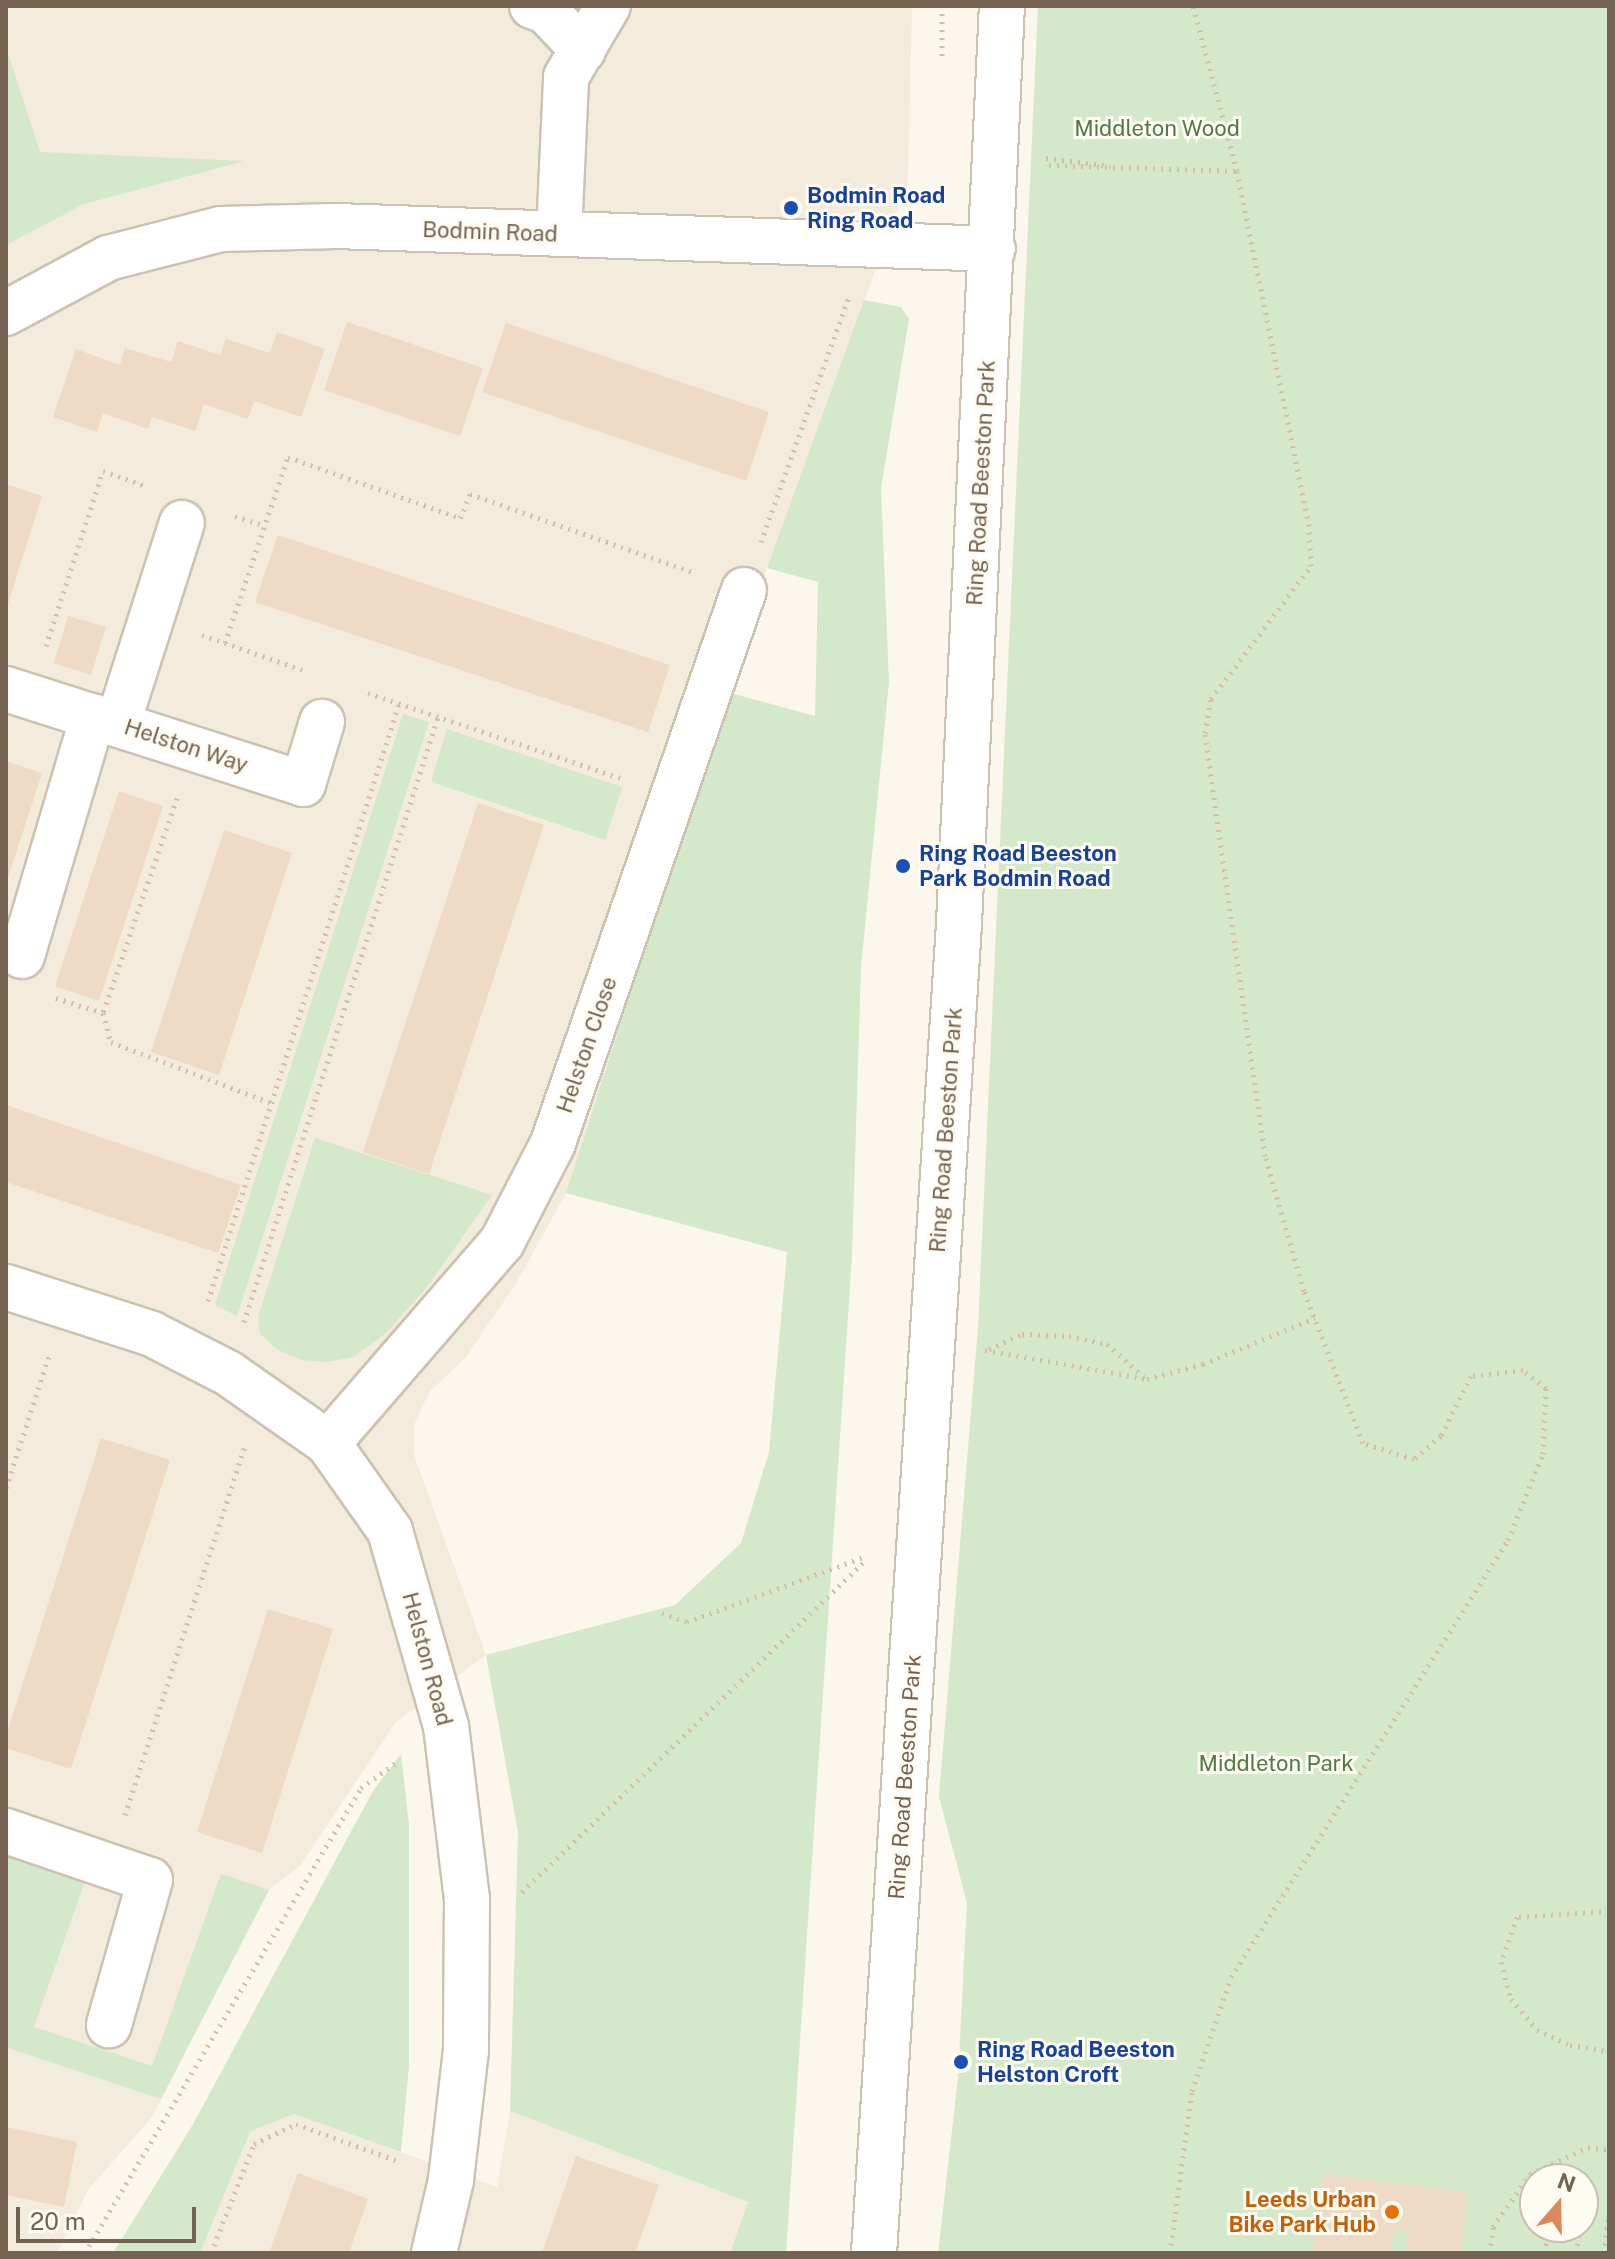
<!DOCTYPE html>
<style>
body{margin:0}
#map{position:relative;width:1615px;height:2259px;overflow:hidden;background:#fbf7ec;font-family:"Public Sans",sans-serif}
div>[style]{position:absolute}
.residential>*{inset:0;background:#f3ebdb}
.green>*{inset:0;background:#d3e9ca}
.building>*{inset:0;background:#efdbc5}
.path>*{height:5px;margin-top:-2.5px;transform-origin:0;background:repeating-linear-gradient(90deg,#d5bfa8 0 2px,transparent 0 8px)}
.roads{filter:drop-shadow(2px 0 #cdc1b2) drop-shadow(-2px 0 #cdc1b2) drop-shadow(0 2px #cdc1b2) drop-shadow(0 -2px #cdc1b2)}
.minor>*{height:44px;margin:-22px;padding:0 22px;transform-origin:22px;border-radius:22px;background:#fff}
.dots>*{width:22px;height:22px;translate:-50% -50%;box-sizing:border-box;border:4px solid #fefbf2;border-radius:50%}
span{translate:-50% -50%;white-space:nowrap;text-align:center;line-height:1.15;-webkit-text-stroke:6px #fefbf2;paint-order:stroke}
.park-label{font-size:22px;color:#517a48}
.transit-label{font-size:22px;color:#164399;font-weight:700}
.left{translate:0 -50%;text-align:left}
.street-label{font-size:22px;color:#766250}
.food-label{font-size:22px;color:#c56008;font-weight:700}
.right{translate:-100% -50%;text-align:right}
.frame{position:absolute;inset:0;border:8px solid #766250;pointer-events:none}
.north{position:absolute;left:1519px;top:2163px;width:80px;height:80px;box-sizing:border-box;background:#fefbf2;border:2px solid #c8beb1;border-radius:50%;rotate:20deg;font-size:22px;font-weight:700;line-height:32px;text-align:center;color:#766250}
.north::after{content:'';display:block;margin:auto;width:28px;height:36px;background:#db885b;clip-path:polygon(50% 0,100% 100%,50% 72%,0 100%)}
.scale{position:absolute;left:16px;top:2207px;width:180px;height:36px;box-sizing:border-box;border:4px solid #766250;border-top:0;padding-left:10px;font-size:24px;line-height:28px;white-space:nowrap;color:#766250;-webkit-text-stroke:6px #fefbf2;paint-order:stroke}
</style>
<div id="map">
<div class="residential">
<div style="clip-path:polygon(6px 6px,912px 6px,908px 180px,767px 568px,566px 1193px,517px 1282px,466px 1357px,430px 1391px,415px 1422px,414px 1455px,486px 1655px,395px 1723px,301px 1865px,269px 1890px,152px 2117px,88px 2190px,57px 2253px,6px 2253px)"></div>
<div style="clip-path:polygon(510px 2111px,748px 2202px,730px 2253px,200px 2253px,250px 2132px,295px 2114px,497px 2187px)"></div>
</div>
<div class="green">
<div style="clip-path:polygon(evenodd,1038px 6px,1609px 6px,1609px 2253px,938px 2253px,958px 2078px,967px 1903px,939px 1797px,978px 1327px,1038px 6px,1535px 2179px,1583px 2179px,1583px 2227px,1535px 2227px,1535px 2179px)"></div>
<div style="clip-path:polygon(6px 47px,40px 152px,244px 161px,84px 204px,6px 245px)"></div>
<div style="clip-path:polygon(864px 300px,901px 307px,909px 319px,881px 488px,889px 682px,861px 967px,852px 1256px,786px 2253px,730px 2253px,748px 2202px,510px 2111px,518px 1832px,486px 1655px,675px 1605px,741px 1543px,769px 1452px,787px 1252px,566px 1193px,727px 692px,815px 716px,818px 582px,767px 568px)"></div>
<div style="clip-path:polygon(403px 714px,429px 722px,237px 1316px,215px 1305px)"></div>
<div style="clip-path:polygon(447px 729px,622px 787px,605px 840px,431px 782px)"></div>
<div style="clip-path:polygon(315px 1138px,492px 1195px,427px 1287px,387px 1332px,354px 1357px,327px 1362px,301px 1360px,276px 1349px,260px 1333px,258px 1317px)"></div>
<div style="clip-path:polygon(401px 1754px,409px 1825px,409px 2066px,401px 2152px,294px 2114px,250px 2132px,200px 2253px,113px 2253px,192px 2126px,373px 1791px)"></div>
<div style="clip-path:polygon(6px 1854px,85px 1881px,34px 2027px,152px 2066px,221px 1874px,269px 1890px,161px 2099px,6px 2047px)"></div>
</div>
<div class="building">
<div style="clip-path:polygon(347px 322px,483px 368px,460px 436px,324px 390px)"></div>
<div style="clip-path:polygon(506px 323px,769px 412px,746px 481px,482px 392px)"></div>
<div style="clip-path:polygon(277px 332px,325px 349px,301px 417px,254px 401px,248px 419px,204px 404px,195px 431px,152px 417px,148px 429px,103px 413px,97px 432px,53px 417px,76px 349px,120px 365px,125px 348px,171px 362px,178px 341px,220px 355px,226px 339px,270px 353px)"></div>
<div style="clip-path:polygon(6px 484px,42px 496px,7px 607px,6px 607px)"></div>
<div style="clip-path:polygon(278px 535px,670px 665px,648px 732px,255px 602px)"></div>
<div style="clip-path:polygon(68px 616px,106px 627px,91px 675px,54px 663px)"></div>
<div style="clip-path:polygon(6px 761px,42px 773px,7px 881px,6px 881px)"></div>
<div style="clip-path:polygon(119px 791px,163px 806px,99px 1001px,55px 986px)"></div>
<div style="clip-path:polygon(478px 803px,544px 825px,429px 1174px,363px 1152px)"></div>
<div style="clip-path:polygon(224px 830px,292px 853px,219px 1075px,151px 1052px)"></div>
<div style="clip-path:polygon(6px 1105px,241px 1185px,218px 1253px,6px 1182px)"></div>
<div style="clip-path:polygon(101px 1438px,170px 1460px,71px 1769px,6px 1748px,6px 1736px)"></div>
<div style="clip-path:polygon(268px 1609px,333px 1629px,262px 1853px,197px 1832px)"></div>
<div style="clip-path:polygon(6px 2127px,77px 2142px,64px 2207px,6px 2195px)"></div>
<div style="clip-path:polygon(576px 2156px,659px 2185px,635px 2253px,542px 2253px)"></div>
<div style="clip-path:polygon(298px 2173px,368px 2199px,349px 2253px,269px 2253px)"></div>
<div style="clip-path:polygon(1323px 2173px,1468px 2193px,1460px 2253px,1407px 2250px,1409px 2232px,1394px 2230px,1391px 2253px,1312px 2253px)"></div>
</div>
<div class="path">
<div style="left:942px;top:6px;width:51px;rotate:90deg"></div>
<div style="left:1046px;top:158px;width:65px;rotate:7deg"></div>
<div style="left:1049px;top:165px;width:188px;rotate:1.8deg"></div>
<div style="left:1237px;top:171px;width:171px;rotate:-104.9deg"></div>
<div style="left:235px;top:516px;width:32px;rotate:18deg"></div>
<div style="left:761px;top:542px;width:261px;rotate:-70.3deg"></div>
<div style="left:202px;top:635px;width:110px;rotate:19.1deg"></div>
<div style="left:225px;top:643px;width:196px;rotate:-71.3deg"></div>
<div style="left:288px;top:457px;width:182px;rotate:19.5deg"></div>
<div style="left:460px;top:518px;width:26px;rotate:-67deg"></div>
<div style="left:470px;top:494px;width:239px;rotate:19.3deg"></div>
<div style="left:46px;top:646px;width:184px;rotate:-72deg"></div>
<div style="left:103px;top:471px;width:46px;rotate:19.2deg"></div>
<div style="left:368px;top:693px;width:270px;rotate:18.6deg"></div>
<div style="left:177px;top:798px;width:227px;rotate:109deg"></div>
<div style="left:103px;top:1013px;width:30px;rotate:75deg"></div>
<div style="left:111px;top:1042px;width:172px;rotate:20.8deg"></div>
<div style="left:56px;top:998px;width:49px;rotate:17.7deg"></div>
<div style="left:208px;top:1301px;width:627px;rotate:-72.26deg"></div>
<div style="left:244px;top:1322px;width:635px;rotate:-72.22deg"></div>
<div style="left:989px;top:1349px;width:36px;rotate:-24deg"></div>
<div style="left:1022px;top:1334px;width:47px;rotate:2.4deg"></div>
<div style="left:1069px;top:1336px;width:39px;rotate:12deg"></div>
<div style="left:1107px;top:1344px;width:51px;rotate:41.8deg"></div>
<div style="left:985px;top:1350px;width:165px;rotate:10.1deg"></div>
<div style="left:1147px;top:1379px;width:58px;rotate:-15deg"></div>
<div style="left:1203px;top:1364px;width:121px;rotate:-22.3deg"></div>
<div style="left:6px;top:1488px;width:139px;rotate:-72deg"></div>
<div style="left:662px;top:1613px;width:27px;rotate:20deg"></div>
<div style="left:687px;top:1622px;width:191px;rotate:-20.2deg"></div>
<div style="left:125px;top:1815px;width:386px;rotate:-72deg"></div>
<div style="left:522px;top:1892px;width:474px;rotate:-44deg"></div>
<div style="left:1609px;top:1911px;width:92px;rotate:176.3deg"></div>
<div style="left:1517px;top:1917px;width:48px;rotate:109.6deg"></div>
<div style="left:1501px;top:1962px;width:38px;rotate:75deg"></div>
<div style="left:1511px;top:1999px;width:40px;rotate:50deg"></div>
<div style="left:1537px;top:2030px;width:36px;rotate:24deg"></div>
<div style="left:1570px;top:2045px;width:39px;rotate:9deg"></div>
<div style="left:1562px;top:2179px;width:6px;rotate:-51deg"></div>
<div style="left:1566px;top:2174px;width:16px;rotate:18deg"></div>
<div style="left:1583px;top:2186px;width:20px;rotate:90deg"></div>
<div style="left:85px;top:2253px;width:541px;rotate:-59.31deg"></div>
<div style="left:361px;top:1788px;width:44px;rotate:-35.8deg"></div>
<div style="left:211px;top:2253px;width:117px;rotate:-68.5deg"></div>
<div style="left:254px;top:2144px;width:47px;rotate:-25.5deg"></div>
<div style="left:296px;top:2124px;width:112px;rotate:19.9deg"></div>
<div style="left:1170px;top:2253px;width:163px;rotate:-82.3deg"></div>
<div style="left:1192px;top:2091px;width:120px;rotate:-71.1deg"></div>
<div style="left:1231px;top:1977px;width:517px;rotate:-57.63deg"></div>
<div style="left:1508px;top:1540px;width:93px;rotate:-67.9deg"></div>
<div style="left:1543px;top:1454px;width:66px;rotate:-87.4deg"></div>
<div style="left:1546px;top:1388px;width:29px;rotate:-142deg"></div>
<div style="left:1523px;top:1370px;width:52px;rotate:173.4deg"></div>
<div style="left:1471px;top:1376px;width:67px;rotate:116.6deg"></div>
<div style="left:1441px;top:1436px;width:35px;rotate:140deg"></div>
<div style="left:1414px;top:1459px;width:53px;rotate:-162.6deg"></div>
<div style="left:1363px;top:1443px;width:163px;rotate:-111.2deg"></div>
<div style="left:1304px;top:1291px;width:141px;rotate:-106.1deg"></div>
<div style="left:1265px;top:1156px;width:427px;rotate:-98.1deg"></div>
<div style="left:1205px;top:733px;width:35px;rotate:-80deg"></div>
<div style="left:1211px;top:699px;width:166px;rotate:-53.1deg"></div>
<div style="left:1311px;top:566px;width:40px;rotate:-92.9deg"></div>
<div style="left:1309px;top:526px;width:362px;rotate:-101.5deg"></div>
<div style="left:1490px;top:2253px;width:26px;rotate:-83deg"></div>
<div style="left:1493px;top:2227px;width:65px;rotate:-55.1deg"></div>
<div style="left:1530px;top:2174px;width:64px;rotate:-25deg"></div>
<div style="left:1588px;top:2147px;width:21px;rotate:8deg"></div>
<div style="left:1545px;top:2253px;width:26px;rotate:-83deg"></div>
<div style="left:1576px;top:2253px;width:26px;rotate:-81deg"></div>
<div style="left:1604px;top:2253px;width:40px;rotate:-82.9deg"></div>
</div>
<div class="roads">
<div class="minor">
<div style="left:532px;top:6px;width:15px;rotate:20deg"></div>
<div style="left:546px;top:11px;width:54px;rotate:46.5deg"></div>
<div style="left:559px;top:234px;width:157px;rotate:-87.4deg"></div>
<div style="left:566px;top:77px;width:82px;rotate:-59.4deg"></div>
<div style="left:6px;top:313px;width:116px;rotate:-28.3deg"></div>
<div style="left:108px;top:258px;width:117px;rotate:-14.4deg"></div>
<div style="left:221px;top:229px;width:115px;rotate:-1.5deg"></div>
<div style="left:336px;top:226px;width:657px;rotate:2deg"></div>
<div style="left:6px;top:689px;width:312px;rotate:17.7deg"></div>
<div style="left:303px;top:784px;width:65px;rotate:-73deg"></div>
<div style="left:118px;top:723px;width:210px;rotate:-72.3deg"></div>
<div style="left:22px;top:956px;width:250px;rotate:-73.5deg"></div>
<div style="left:6px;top:1287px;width:153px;rotate:17.8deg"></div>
<div style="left:152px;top:1334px;width:85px;rotate:27.2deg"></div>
<div style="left:228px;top:1373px;width:122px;rotate:35deg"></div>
<div style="left:328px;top:1443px;width:108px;rotate:54.8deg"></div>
<div style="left:390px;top:1531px;width:203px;rotate:74deg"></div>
<div style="left:446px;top:1726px;width:174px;rotate:83.1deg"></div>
<div style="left:467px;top:1899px;width:151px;rotate:90.4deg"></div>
<div style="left:466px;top:2050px;width:131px;rotate:96.6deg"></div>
<div style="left:451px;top:2180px;width:75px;rotate:103.1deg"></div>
<div style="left:328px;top:1443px;width:266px;rotate:-49.1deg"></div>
<div style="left:502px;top:1242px;width:111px;rotate:-62.7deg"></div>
<div style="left:553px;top:1143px;width:585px;rotate:-70.95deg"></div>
<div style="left:6px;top:1831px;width:152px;rotate:18.8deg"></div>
<div style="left:150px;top:1880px;width:151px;rotate:105.8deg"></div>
<div style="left:874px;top:2253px;width:1333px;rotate:-86.34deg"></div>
<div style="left:959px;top:923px;width:918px;rotate:-87.32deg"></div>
</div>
</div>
<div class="dots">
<div style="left:791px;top:208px;background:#1a4fb4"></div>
<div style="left:903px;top:866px;background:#1a4fb4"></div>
<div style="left:961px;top:2062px;background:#1a4fb4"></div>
<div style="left:1392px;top:2212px;background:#e8710a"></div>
</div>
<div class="park-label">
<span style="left:1157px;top:129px">Middleton Wood</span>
<span style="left:1276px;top:1764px">Middleton Park</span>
</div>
<div class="transit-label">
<span class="left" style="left:807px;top:208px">Bodmin Road<br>Ring Road</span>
<span class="left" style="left:919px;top:866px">Ring Road Beeston<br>Park Bodmin Road</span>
<span class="left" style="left:977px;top:2062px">Ring Road Beeston<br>Helston Croft</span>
</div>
<div class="street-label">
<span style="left:490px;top:232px;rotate:2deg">Bodmin Road</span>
<span style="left:981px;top:483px;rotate:-87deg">Ring Road Beeston Park</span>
<span style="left:186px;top:746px;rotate:18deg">Helston Way</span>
<span style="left:587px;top:1045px;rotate:-71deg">Helston Close</span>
<span style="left:946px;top:1130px;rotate:-86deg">Ring Road Beeston Park</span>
<span style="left:427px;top:1659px;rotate:75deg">Helston Road</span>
<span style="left:905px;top:1777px;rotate:-86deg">Ring Road Beeston Park</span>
</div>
<div class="food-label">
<span class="right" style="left:1376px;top:2212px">Leeds Urban<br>Bike Park Hub</span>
</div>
<div class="frame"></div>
<div class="north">N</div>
<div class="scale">20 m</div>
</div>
